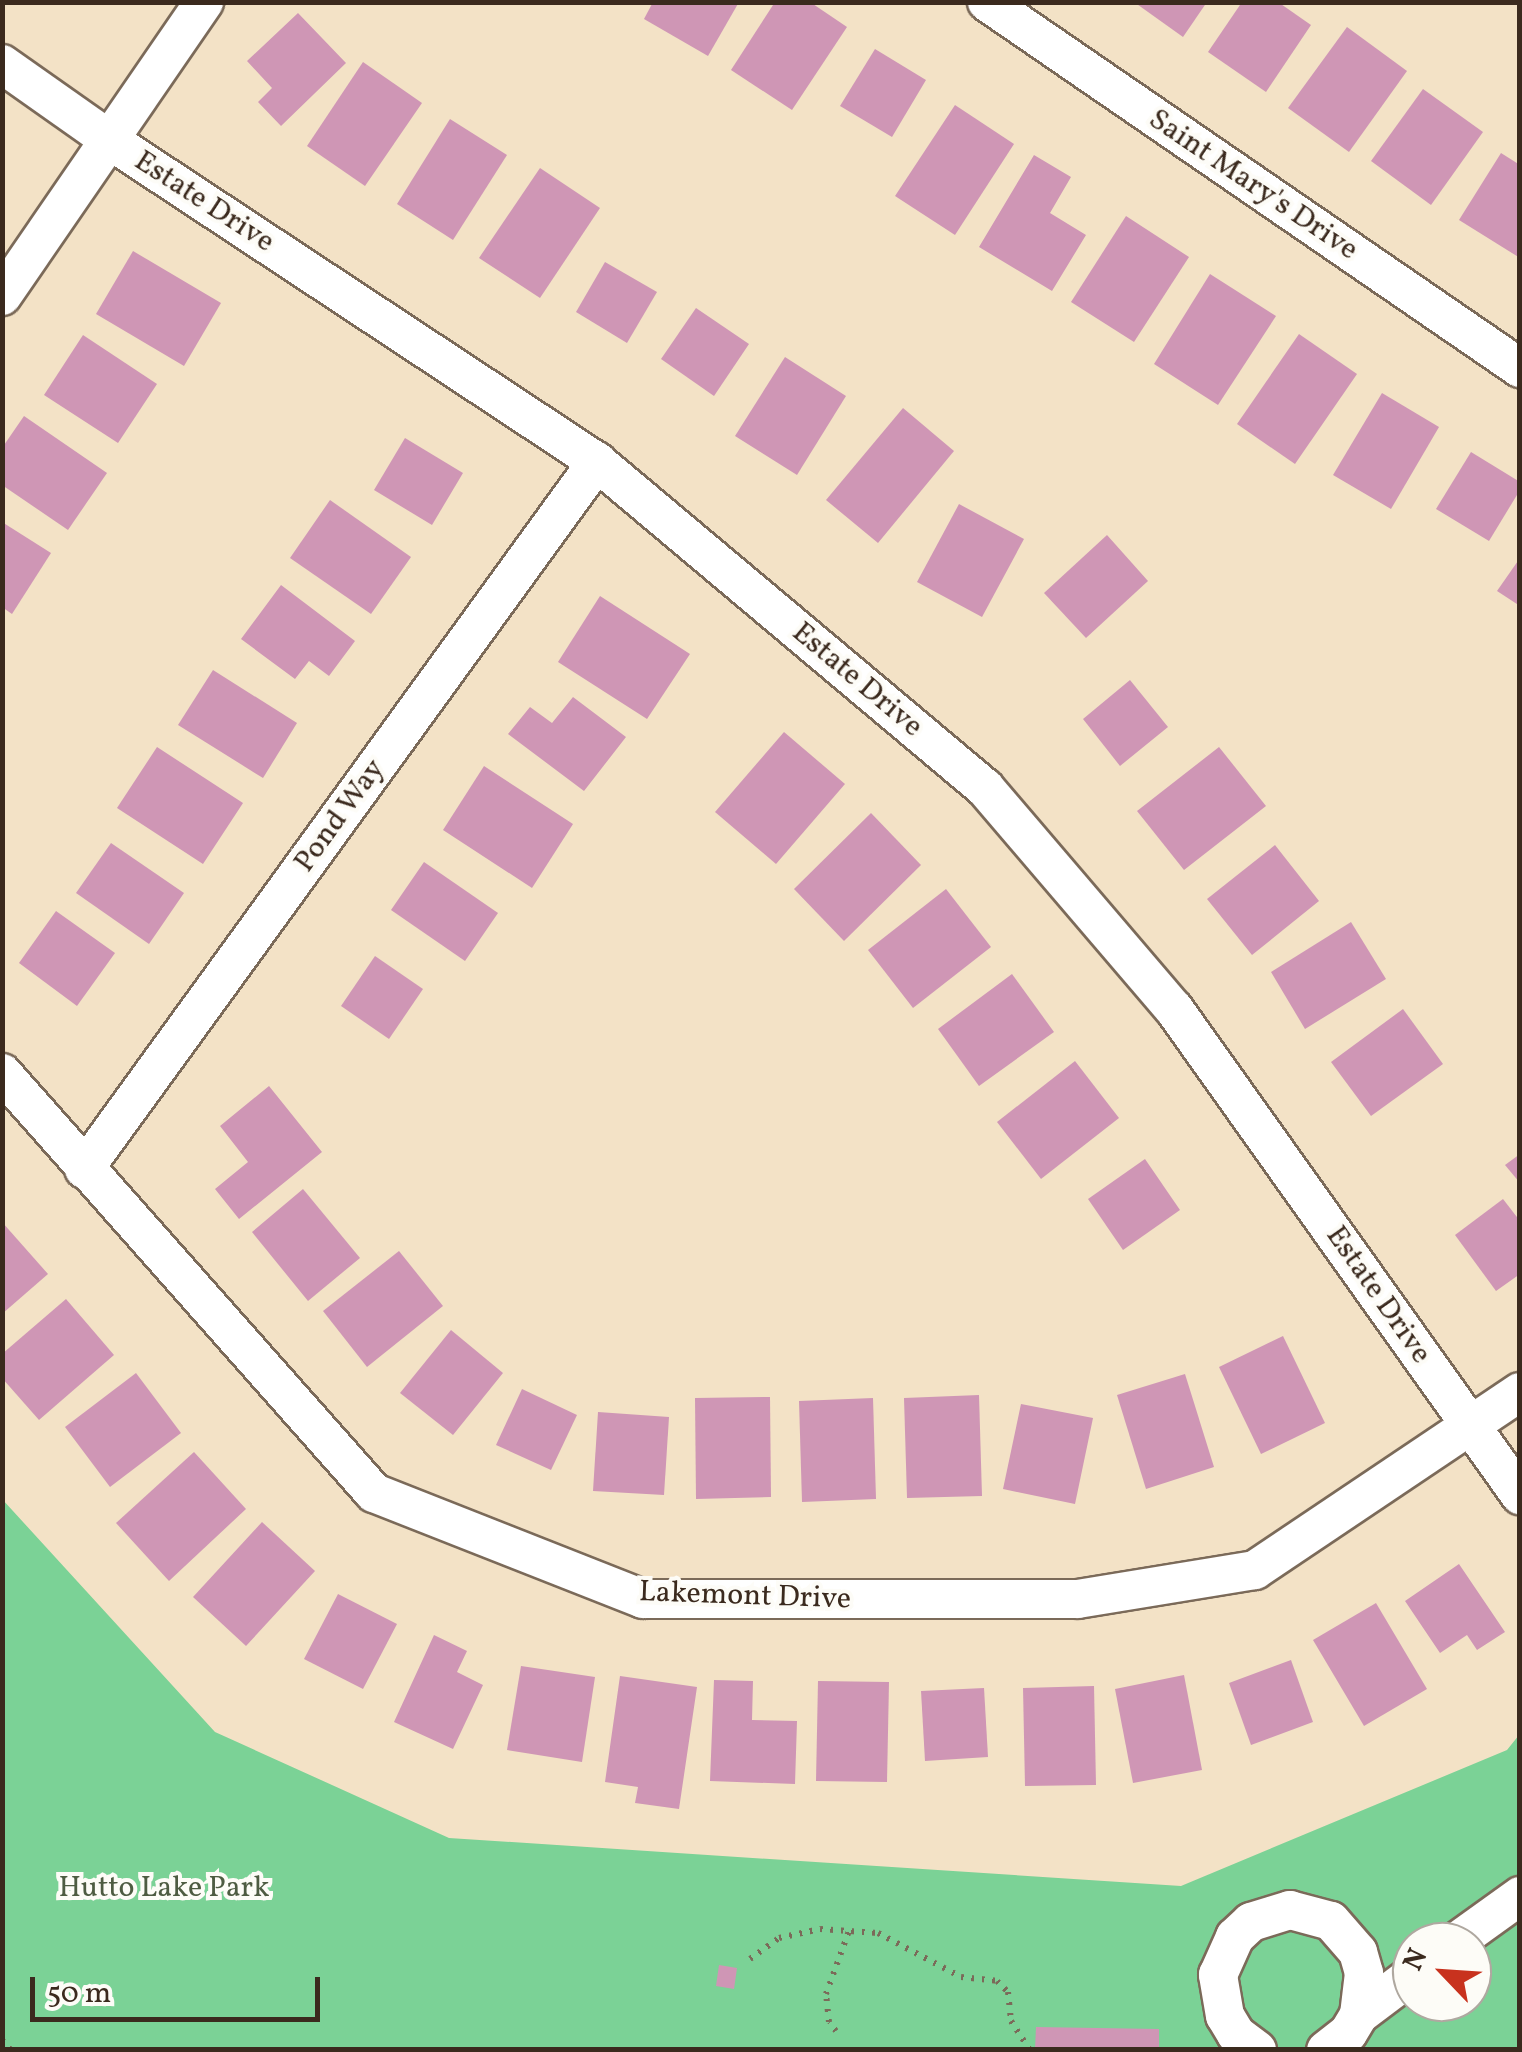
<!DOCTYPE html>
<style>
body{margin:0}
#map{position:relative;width:1522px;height:2052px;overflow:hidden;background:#f3e2c6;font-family:Vollkorn,serif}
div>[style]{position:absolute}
.green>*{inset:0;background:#7bd296}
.building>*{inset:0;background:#cf96b5}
.path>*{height:6px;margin-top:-3px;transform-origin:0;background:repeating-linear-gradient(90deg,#7b6a59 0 2.5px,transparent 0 10.5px)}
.roads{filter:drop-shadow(2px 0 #7b6a59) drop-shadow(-2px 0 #7b6a59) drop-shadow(0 2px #7b6a59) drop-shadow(0 -2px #7b6a59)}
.minor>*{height:38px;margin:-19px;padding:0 19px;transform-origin:19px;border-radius:19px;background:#fff}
span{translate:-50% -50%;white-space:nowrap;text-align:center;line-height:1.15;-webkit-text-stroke:8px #fdfcf7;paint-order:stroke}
.street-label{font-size:30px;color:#3b2a1e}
.park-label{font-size:30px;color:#4e5c42}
.frame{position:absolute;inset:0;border:5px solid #3b2a1e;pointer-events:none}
.north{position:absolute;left:1392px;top:1922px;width:100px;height:100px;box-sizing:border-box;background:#fdfcf7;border:2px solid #afa8a0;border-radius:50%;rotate:295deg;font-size:28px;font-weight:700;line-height:40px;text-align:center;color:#3b2a1e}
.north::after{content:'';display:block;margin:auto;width:35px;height:45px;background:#c8321e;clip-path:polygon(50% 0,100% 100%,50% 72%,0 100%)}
.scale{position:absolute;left:30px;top:1977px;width:290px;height:45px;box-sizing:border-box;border:5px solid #3b2a1e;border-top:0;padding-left:12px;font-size:30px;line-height:35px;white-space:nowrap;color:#3b2a1e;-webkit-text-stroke:8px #fdfcf7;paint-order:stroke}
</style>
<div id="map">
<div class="green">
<div style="clip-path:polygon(evenodd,2px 1499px,215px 1732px,449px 1838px,1181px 1886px,1507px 1750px,1519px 1735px,1519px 2049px,3px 2049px,2px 1499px,1412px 1942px,1472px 1942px,1472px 2002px,1412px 2002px,1412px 1942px)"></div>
</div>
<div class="building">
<div style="clip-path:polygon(653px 2px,739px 2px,708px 56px,644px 19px)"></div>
<div style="clip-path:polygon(775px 2px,810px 2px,847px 27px,792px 110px,731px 70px)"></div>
<div style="clip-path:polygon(1134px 2px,1207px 2px,1183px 37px)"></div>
<div style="clip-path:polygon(1242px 2px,1278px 2px,1311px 25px,1266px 92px,1208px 52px)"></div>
<div style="clip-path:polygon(298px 13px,346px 63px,281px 126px,258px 102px,272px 88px,247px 61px)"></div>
<div style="clip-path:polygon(1347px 27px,1407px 71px,1349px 152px,1288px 108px)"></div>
<div style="clip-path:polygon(875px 49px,926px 80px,892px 137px,840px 106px)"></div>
<div style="clip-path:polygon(363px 62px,422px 103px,365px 186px,307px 146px)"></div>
<div style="clip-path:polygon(1423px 89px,1483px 132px,1431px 205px,1371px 161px)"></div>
<div style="clip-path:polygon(955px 105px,1014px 144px,955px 235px,895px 196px)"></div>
<div style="clip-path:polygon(450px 119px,507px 155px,453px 240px,397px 204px)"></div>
<div style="clip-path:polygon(1501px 153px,1520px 165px,1520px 258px,1459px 220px)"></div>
<div style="clip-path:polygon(1034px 155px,1071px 177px,1050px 213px,1086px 235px,1052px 291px,979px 247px)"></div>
<div style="clip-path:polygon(540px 168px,600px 208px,540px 298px,479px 258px)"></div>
<div style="clip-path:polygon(1126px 216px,1189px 257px,1134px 342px,1071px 302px)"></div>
<div style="clip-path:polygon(133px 251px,221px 303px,184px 366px,96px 314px)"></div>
<div style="clip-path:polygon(605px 262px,657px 292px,627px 343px,576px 312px)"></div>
<div style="clip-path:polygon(1210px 274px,1276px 316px,1218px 405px,1154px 364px)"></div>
<div style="clip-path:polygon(696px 308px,749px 344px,714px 396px,661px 359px)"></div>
<div style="clip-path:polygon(1299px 334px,1357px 374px,1295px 464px,1237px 424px)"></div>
<div style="clip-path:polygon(83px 335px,157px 384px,118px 443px,44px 395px)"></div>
<div style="clip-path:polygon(785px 357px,846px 396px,797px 475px,735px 436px)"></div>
<div style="clip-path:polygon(1382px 393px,1439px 427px,1391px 509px,1333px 475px)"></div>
<div style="clip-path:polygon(903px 408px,954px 451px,878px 543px,826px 500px)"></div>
<div style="clip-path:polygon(24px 416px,107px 473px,68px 530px,2px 485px,2px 448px)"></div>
<div style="clip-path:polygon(405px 438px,463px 473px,432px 525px,374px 490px)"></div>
<div style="clip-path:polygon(1471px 452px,1520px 482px,1520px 490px,1489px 541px,1436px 509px)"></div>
<div style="clip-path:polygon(330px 500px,411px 557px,371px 614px,290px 558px)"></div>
<div style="clip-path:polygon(959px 504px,1024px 539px,982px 617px,917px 582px)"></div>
<div style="clip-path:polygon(2px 522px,51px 553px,12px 614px,2px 607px)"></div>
<div style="clip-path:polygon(1107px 535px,1148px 581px,1086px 638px,1044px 593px)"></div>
<div style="clip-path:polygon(1520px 558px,1520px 606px,1497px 591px)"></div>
<div style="clip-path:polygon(281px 585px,355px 641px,329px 676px,309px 661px,295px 679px,241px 639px)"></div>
<div style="clip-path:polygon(600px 596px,690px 654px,647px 719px,558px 662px)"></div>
<div style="clip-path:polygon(213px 670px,297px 723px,263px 778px,178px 725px)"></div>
<div style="clip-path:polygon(1130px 680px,1168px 727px,1120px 766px,1083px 719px)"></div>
<div style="clip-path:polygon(573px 697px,626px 737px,584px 791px,508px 734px,530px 707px,552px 723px)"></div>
<div style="clip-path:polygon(784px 732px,845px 784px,776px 864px,715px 812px)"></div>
<div style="clip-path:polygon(157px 747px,243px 803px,203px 864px,117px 808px)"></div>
<div style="clip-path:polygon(1219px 747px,1266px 806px,1184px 870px,1137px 811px)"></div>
<div style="clip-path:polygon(484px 766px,573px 824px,532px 888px,443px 830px)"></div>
<div style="clip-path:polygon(871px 813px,921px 865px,844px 941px,794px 889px)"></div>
<div style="clip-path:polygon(111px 843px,184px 893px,149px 944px,76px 893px)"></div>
<div style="clip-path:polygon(1275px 845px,1319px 901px,1252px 955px,1207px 899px)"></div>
<div style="clip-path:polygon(424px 862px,498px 913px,465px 961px,391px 910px)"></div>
<div style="clip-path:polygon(946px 889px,991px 947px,913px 1008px,868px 950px)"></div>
<div style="clip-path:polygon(56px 911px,115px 953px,77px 1006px,19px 963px)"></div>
<div style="clip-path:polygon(1351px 922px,1386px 979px,1305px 1029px,1271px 972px)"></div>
<div style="clip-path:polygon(375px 956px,423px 989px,389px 1039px,341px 1006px)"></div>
<div style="clip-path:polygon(1012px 974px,1054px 1032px,979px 1086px,938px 1029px)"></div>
<div style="clip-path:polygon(1403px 1009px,1443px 1064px,1371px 1116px,1331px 1062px)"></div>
<div style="clip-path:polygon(1075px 1061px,1119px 1118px,1041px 1179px,997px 1122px)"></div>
<div style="clip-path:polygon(269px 1086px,322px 1152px,239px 1219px,215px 1189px,248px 1162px,220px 1126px)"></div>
<div style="clip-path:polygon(1520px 1154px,1520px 1183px,1505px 1165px)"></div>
<div style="clip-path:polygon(1145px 1159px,1180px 1210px,1123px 1250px,1088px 1199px)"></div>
<div style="clip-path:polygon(303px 1189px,360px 1258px,308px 1301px,252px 1232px)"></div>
<div style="clip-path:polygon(1503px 1199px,1520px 1221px,1520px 1274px,1496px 1291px,1455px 1235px)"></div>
<div style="clip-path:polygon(2px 1222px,48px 1274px,2px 1314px)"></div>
<div style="clip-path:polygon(399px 1251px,443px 1306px,367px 1367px,323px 1311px)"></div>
<div style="clip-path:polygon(66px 1299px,114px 1355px,39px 1420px,2px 1378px,2px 1354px)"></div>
<div style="clip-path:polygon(451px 1330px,503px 1373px,453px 1435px,400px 1393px)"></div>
<div style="clip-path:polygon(1283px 1336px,1325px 1423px,1261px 1454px,1219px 1367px)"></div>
<div style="clip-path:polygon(136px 1373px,181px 1433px,110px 1487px,65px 1427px)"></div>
<div style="clip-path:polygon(1185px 1374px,1214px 1467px,1146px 1489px,1117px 1395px)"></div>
<div style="clip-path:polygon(522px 1389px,577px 1415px,551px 1470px,496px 1445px)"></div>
<div style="clip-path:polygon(979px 1395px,982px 1496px,907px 1498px,904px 1398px)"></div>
<div style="clip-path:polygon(770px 1397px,771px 1497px,696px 1499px,695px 1398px)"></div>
<div style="clip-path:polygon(873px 1398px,876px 1499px,802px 1502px,799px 1401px)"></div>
<div style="clip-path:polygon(1021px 1404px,1093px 1418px,1075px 1504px,1003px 1489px)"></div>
<div style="clip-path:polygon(598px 1412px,669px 1417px,664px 1495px,593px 1491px)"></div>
<div style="clip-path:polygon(194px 1452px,246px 1509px,169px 1581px,116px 1523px)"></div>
<div style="clip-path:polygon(262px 1522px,315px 1571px,246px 1646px,193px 1597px)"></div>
<div style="clip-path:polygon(1459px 1564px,1505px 1632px,1477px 1650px,1467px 1635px,1440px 1653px,1405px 1601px)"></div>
<div style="clip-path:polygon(338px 1594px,397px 1624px,363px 1689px,304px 1659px)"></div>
<div style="clip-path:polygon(1376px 1603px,1427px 1689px,1364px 1726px,1313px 1640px)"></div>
<div style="clip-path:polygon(434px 1635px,467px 1651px,457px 1672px,483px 1685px,453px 1749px,394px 1722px)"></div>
<div style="clip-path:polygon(1291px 1660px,1313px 1722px,1251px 1745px,1229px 1683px)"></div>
<div style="clip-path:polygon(521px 1666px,595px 1677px,582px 1762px,507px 1750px)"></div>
<div style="clip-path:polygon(1184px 1675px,1202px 1770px,1133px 1783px,1115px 1689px)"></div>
<div style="clip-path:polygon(620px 1676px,697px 1687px,679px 1809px,635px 1803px,638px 1787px,605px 1782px)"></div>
<div style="clip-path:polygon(714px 1680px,753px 1681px,752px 1720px,797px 1721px,795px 1784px,710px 1781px)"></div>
<div style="clip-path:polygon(818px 1681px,889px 1682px,887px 1782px,816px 1781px)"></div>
<div style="clip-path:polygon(1094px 1686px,1096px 1785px,1025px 1786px,1023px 1688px)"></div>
<div style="clip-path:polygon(984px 1688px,988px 1757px,925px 1761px,921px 1691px)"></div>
<div style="clip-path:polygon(719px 1965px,737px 1968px,734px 1989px,716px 1986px)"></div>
<div style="clip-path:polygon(1036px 2027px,1159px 2029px,1159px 2050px,1035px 2050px)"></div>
</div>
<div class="path">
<div style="left:750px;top:1959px;width:36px;rotate:-36deg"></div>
<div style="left:779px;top:1938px;width:42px;rotate:-12.4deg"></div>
<div style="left:820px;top:1929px;width:58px;rotate:3.9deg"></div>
<div style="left:878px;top:1933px;width:94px;rotate:27.9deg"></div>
<div style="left:961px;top:1977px;width:36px;rotate:6deg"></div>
<div style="left:997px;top:1981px;width:16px;rotate:45deg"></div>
<div style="left:1008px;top:1992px;width:29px;rotate:84deg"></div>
<div style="left:1011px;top:2021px;width:35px;rotate:57deg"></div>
<div style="left:836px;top:2031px;width:11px;rotate:-128deg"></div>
<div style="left:829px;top:2022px;width:28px;rotate:-96deg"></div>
<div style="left:826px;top:1994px;width:70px;rotate:-70deg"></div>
<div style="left:2px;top:2040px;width:13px;rotate:48deg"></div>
</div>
<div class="roads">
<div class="minor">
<div style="left:987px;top:2px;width:647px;rotate:34.48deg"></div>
<div style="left:2px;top:64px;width:133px;rotate:35.2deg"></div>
<div style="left:111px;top:141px;width:582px;rotate:33.44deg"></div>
<div style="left:597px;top:462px;width:507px;rotate:40.04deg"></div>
<div style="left:985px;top:788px;width:291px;rotate:49.5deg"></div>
<div style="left:1174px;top:1009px;width:597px;rotate:54.55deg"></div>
<div style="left:2px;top:296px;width:357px;rotate:-55.5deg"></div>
<div style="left:2px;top:1073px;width:561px;rotate:48.47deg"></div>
<div style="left:374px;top:1493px;width:289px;rotate:21.5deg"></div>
<div style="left:643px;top:1599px;width:435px"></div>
<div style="left:1078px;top:1599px;width:179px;rotate:-9.3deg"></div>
<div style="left:1255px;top:1570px;width:319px;rotate:-33.9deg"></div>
<div style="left:84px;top:1169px;width:874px;rotate:-54.04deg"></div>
<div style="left:1456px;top:1942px;width:79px;rotate:-35.7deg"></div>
<div style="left:1359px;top:2015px;width:66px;rotate:-37deg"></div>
<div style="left:1257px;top:2050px;width:26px;rotate:-143deg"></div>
<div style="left:1236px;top:2034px;width:21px;rotate:-121deg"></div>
<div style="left:1225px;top:2016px;width:42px;rotate:-99.7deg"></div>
<div style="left:1218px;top:1975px;width:42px;rotate:-65.9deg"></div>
<div style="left:1235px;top:1937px;width:22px;rotate:-43deg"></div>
<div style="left:1251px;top:1922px;width:41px;rotate:-17.1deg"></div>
<div style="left:1290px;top:1910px;width:42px;rotate:15deg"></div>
<div style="left:1331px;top:1921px;width:41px;rotate:48.9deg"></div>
<div style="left:1358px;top:1952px;width:22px;rotate:74deg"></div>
<div style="left:1364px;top:1973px;width:42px;rotate:96.8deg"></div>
<div style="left:1359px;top:2015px;width:21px;rotate:121deg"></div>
<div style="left:1348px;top:2033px;width:28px;rotate:142deg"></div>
</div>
</div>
<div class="street-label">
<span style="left:1253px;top:185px;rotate:34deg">Saint Mary's Drive</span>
<span style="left:204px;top:202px;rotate:33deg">Estate Drive</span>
<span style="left:857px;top:680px;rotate:40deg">Estate Drive</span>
<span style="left:340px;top:816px;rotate:-54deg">Pond Way</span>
<span style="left:1378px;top:1295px;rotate:55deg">Estate Drive</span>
<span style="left:745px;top:1596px;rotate:2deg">Lakemont Drive</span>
</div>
<div class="park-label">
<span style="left:164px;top:1888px">Hutto Lake Park</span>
</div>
<div class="frame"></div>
<div class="north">N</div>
<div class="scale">50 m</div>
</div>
